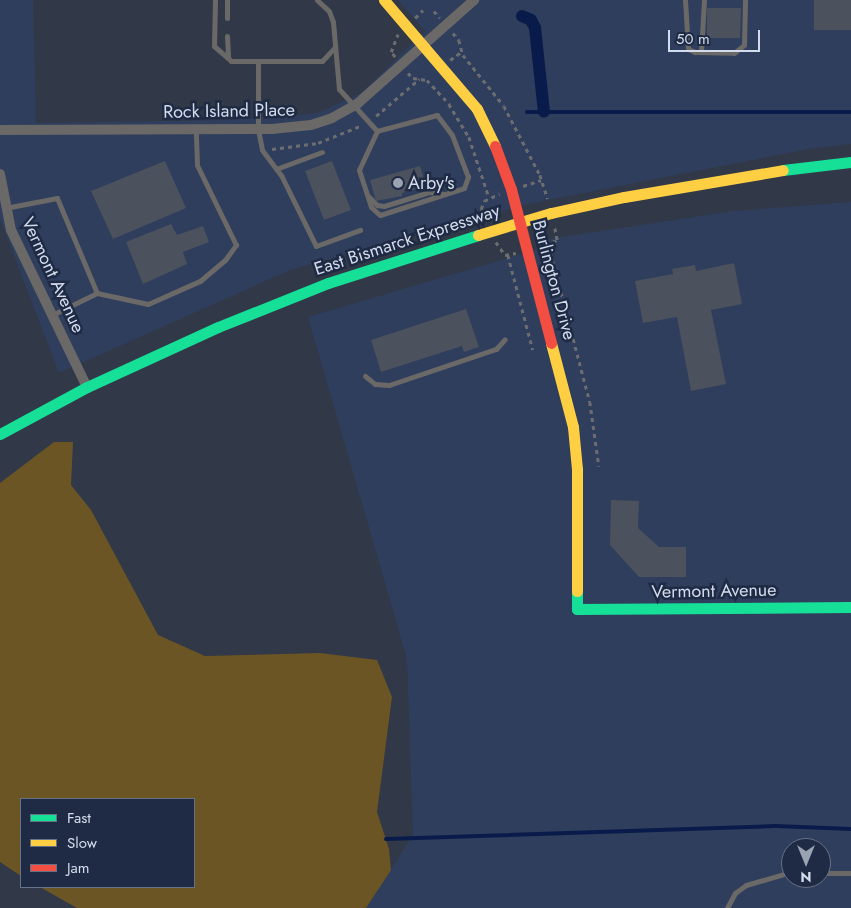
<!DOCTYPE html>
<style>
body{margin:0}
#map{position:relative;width:851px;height:908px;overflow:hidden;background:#313847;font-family:Jost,sans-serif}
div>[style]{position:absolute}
.built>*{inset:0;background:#2f3e5c}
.green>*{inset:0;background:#6c5525}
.stream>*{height:4px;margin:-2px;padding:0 2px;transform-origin:2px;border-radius:2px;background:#091b4a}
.canal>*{height:12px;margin:-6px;padding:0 6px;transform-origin:6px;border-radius:6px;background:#091b4a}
.building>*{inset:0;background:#4b515d}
.path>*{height:2.5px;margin-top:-1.25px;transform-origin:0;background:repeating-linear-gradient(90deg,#6c6d70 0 4px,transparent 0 8px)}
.lane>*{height:5px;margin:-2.5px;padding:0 2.5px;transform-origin:2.5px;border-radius:2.5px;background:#6a6967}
.street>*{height:10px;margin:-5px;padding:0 5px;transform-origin:5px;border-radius:5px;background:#6a6967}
.fast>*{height:11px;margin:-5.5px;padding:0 5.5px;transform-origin:5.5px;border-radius:5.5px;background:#16e098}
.slow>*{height:11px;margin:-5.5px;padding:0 5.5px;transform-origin:5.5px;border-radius:5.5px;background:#ffcf43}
.jam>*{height:11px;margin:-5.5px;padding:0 5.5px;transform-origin:5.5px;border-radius:5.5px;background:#f24e42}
.dots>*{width:14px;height:14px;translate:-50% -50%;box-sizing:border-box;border:2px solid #1f2b44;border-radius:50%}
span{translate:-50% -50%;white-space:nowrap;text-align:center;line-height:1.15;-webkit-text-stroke:5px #1f2b44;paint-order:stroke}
.street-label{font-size:18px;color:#d3dcec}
.poi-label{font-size:18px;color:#d3dcec}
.left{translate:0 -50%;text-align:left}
.legend{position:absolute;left:20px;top:798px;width:175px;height:90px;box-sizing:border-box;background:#1f2b44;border:1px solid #677287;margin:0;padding:6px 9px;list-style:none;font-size:15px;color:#d3dcec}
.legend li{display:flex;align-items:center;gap:10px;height:25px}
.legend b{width:25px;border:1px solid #677287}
.north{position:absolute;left:781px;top:838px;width:50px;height:50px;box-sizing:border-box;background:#1f2b44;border:1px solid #677287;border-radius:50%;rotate:180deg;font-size:14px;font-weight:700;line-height:20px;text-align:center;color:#d3dcec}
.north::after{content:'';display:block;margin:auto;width:18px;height:22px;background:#9aa3b2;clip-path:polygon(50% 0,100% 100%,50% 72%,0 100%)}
.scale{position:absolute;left:668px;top:30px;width:92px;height:22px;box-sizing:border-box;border:2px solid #d3dcec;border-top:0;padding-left:6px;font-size:15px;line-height:18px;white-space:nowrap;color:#d3dcec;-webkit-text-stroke:4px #1f2b44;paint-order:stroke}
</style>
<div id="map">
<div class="built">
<div style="clip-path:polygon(0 0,33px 0,36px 123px,227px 120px,318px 113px,361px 93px,425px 31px,398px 0,851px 0,851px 144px,808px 149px,528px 204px,290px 270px,59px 373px,0 219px)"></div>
<div style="clip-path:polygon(evenodd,851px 202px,851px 908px,366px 908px,413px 835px,407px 659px,308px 317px,552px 245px,542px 240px,733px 211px,851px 202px,791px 848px,821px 848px,821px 878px,791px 878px,791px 848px)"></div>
</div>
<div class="green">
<div style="clip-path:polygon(54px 442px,73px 442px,71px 485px,91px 510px,158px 635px,205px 656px,320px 653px,377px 660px,392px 697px,377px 812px,389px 849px,391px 870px,366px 908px,77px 908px,40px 887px,194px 887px,194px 799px,21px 799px,21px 876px,0 862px,0 483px)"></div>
</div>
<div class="stream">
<div style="left:527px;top:112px;width:324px"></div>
<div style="left:386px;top:839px;width:390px;rotate:-1.9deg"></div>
<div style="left:776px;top:826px;width:75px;rotate:2.3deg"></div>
</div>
<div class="canal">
<div style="left:522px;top:16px;width:10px;rotate:24deg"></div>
<div style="left:531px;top:20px;width:9px;rotate:63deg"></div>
<div style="left:535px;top:28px;width:84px;rotate:83.9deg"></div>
</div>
<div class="building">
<div style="clip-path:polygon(814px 0,851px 0,851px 30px,814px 30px)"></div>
<div style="clip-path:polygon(707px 8px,741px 8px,740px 38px,707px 38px)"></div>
<div style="clip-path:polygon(165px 161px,186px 208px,113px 239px,91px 191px)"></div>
<div style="clip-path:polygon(332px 161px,351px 210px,324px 220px,305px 171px)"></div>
<div style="clip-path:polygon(420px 166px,426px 186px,402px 193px,402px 196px,376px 201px,370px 180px)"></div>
<div style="clip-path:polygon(171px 224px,177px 235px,203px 226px,209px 242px,183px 252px,187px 264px,143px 284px,126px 242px)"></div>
<div style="clip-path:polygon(734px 263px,742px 304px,711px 310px,726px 384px,691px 391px,677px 317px,643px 323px,635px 281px,673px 274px,672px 269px,695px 265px,696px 271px)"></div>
<div style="clip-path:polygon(466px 309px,479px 347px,464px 352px,462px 346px,381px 372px,371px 340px)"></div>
<div style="clip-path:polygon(611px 500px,639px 501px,638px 528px,659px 547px,686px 547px,686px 577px,639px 577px,610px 545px)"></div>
</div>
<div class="path">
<div style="left:434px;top:11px;width:9px;rotate:49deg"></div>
<div style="left:415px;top:18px;width:11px;rotate:-45deg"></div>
<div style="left:453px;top:33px;width:9px;rotate:49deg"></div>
<div style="left:459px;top:40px;width:16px;rotate:75deg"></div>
<div style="left:463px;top:55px;width:65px;rotate:51.2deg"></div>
<div style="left:504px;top:106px;width:78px;rotate:62.4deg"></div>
<div style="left:540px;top:175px;width:25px;rotate:72deg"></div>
<div style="left:395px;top:57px;width:6px;rotate:-129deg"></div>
<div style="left:391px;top:52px;width:19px;rotate:-69deg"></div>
<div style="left:450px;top:60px;width:14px;rotate:-36deg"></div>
<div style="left:408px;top:73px;width:7px;rotate:45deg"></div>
<div style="left:413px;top:78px;width:14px;rotate:8deg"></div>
<div style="left:427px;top:80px;width:33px;rotate:47deg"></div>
<div style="left:449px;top:104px;width:39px;rotate:59deg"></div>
<div style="left:469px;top:137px;width:63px;rotate:71.6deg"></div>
<div style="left:376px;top:116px;width:57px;rotate:-40.7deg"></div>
<div style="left:272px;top:149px;width:46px;rotate:-7.4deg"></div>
<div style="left:318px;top:143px;width:45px;rotate:-22deg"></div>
<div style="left:523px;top:186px;width:19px;rotate:-18deg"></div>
<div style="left:485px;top:219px;width:11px;rotate:-112deg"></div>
<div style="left:481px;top:209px;width:9px;rotate:-69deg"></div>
<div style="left:484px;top:201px;width:17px;rotate:-25deg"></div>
<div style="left:496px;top:242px;width:16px;rotate:55deg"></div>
<div style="left:505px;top:255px;width:11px;rotate:-10deg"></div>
<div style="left:549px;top:246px;width:161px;rotate:75.3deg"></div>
<div style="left:590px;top:402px;width:65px;rotate:82deg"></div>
<div style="left:538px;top:248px;width:21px;rotate:-23deg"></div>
<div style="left:557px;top:240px;width:14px;rotate:-102deg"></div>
<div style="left:508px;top:255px;width:98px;rotate:75.3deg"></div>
</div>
<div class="lane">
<div style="left:215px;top:0;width:46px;rotate:91.2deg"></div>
<div style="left:214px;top:46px;width:23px;rotate:41deg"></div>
<div style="left:231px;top:61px;width:91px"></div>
<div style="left:322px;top:61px;width:19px;rotate:-47deg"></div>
<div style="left:227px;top:0;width:18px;rotate:90deg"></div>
<div style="left:317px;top:0;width:16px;rotate:43deg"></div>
<div style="left:329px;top:11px;width:12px;rotate:70deg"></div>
<div style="left:333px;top:22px;width:67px;rotate:84.9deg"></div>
<div style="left:339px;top:89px;width:57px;rotate:47.9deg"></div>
<div style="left:377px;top:131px;width:43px;rotate:114.8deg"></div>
<div style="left:359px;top:170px;width:39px;rotate:72deg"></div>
<div style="left:371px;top:207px;width:12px;rotate:42deg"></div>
<div style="left:380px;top:215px;width:88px;rotate:-17.8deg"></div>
<div style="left:464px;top:188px;width:12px;rotate:-70deg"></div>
<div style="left:468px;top:177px;width:45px;rotate:-110.9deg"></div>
<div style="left:452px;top:135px;width:25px;rotate:-127deg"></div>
<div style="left:437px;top:115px;width:62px;rotate:165.1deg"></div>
<div style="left:685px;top:0;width:49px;rotate:86.5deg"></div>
<div style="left:688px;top:49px;width:8px;rotate:23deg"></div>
<div style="left:695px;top:52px;width:39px;rotate:1deg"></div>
<div style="left:734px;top:53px;width:13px;rotate:-39deg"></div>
<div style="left:744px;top:45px;width:45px;rotate:-88.7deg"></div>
<div style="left:227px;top:36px;width:22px;rotate:87deg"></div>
<div style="left:701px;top:52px;width:52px;rotate:-86.7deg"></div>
<div style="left:258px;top:62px;width:67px;rotate:90deg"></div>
<div style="left:258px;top:129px;width:21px;rotate:79deg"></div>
<div style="left:262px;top:150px;width:31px;rotate:53deg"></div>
<div style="left:281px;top:175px;width:79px;rotate:63.8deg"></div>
<div style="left:316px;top:246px;width:47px;rotate:-20deg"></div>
<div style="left:276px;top:169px;width:49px;rotate:-20.3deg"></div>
<div style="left:368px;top:196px;width:13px;rotate:45deg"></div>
<div style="left:377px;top:205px;width:7px;rotate:8deg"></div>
<div style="left:384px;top:206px;width:47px;rotate:-17.3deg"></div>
<div style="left:429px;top:192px;width:15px;rotate:8deg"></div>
<div style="left:5px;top:208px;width:53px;rotate:-10.9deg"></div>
<div style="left:57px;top:198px;width:103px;rotate:67.2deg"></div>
<div style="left:97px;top:293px;width:52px;rotate:12.2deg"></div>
<div style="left:148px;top:304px;width:57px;rotate:-23.9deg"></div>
<div style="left:200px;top:281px;width:33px;rotate:-40deg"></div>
<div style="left:225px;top:260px;width:19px;rotate:-54deg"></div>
<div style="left:236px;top:245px;width:89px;rotate:-116deg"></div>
<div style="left:197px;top:165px;width:35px;rotate:-92deg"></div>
<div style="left:52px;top:315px;width:50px;rotate:-26.1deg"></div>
<div style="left:365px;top:376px;width:13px;rotate:39deg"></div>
<div style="left:375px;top:384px;width:14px;rotate:4deg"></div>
<div style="left:389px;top:385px;width:113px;rotate:-18.6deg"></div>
<div style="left:496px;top:349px;width:13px;rotate:-48deg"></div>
<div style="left:821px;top:873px;width:30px"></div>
<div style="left:727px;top:908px;width:17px;rotate:-62deg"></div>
<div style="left:735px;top:893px;width:14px;rotate:-36deg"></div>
<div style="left:746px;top:885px;width:47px;rotate:-16.1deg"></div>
</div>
<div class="street">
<div style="left:0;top:130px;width:272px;rotate:-0.2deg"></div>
<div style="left:272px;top:129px;width:39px;rotate:-6deg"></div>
<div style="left:311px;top:125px;width:22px;rotate:-18deg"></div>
<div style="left:332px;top:118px;width:29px;rotate:-29deg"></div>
<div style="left:357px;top:104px;width:157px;rotate:-41.6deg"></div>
<div style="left:0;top:174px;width:57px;rotate:78.9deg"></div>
<div style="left:11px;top:230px;width:174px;rotate:64.2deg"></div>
</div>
<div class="fast">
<div style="left:783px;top:170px;width:68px;rotate:-6.7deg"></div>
<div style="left:0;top:434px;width:99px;rotate:-28.4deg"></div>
<div style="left:87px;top:387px;width:144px;rotate:-24.6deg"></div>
<div style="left:218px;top:327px;width:118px;rotate:-21.8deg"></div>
<div style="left:328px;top:283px;width:157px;rotate:-17.7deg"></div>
<div style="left:577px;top:591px;width:18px;rotate:90deg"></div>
<div style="left:577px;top:609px;width:274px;rotate:-0.4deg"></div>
</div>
<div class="slow">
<div style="left:384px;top:0;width:143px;rotate:49.5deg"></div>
<div style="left:477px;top:109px;width:41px;rotate:64.1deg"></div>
<div style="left:478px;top:235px;width:76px;rotate:-16.8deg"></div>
<div style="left:551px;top:213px;width:75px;rotate:-12.4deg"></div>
<div style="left:624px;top:197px;width:161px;rotate:-9.6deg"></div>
<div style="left:551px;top:343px;width:87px;rotate:75.3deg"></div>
<div style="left:573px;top:427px;width:42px;rotate:84.6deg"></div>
<div style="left:577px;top:469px;width:122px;rotate:90deg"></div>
</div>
<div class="jam">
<div style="left:495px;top:146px;width:46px;rotate:69.6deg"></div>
<div style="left:511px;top:189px;width:159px;rotate:75.4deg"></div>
</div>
<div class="dots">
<div style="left:398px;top:183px;background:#9aa3b2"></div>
</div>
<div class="street-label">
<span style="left:229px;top:111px;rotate:-1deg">Rock Island Place</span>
<span style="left:407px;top:240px;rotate:-18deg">East Bismarck Expressway</span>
<span style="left:53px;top:275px;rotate:65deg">Vermont Avenue</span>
<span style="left:554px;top:280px;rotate:75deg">Burlington Drive</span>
<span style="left:714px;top:591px;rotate:-1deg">Vermont Avenue</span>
</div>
<div class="poi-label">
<span class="left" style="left:408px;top:183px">Arby's</span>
</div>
<ul class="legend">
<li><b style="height:6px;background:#16e098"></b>Fast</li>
<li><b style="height:6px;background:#ffcf43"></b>Slow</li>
<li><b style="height:6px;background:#f24e42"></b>Jam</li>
</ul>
<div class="north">N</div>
<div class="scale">50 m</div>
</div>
